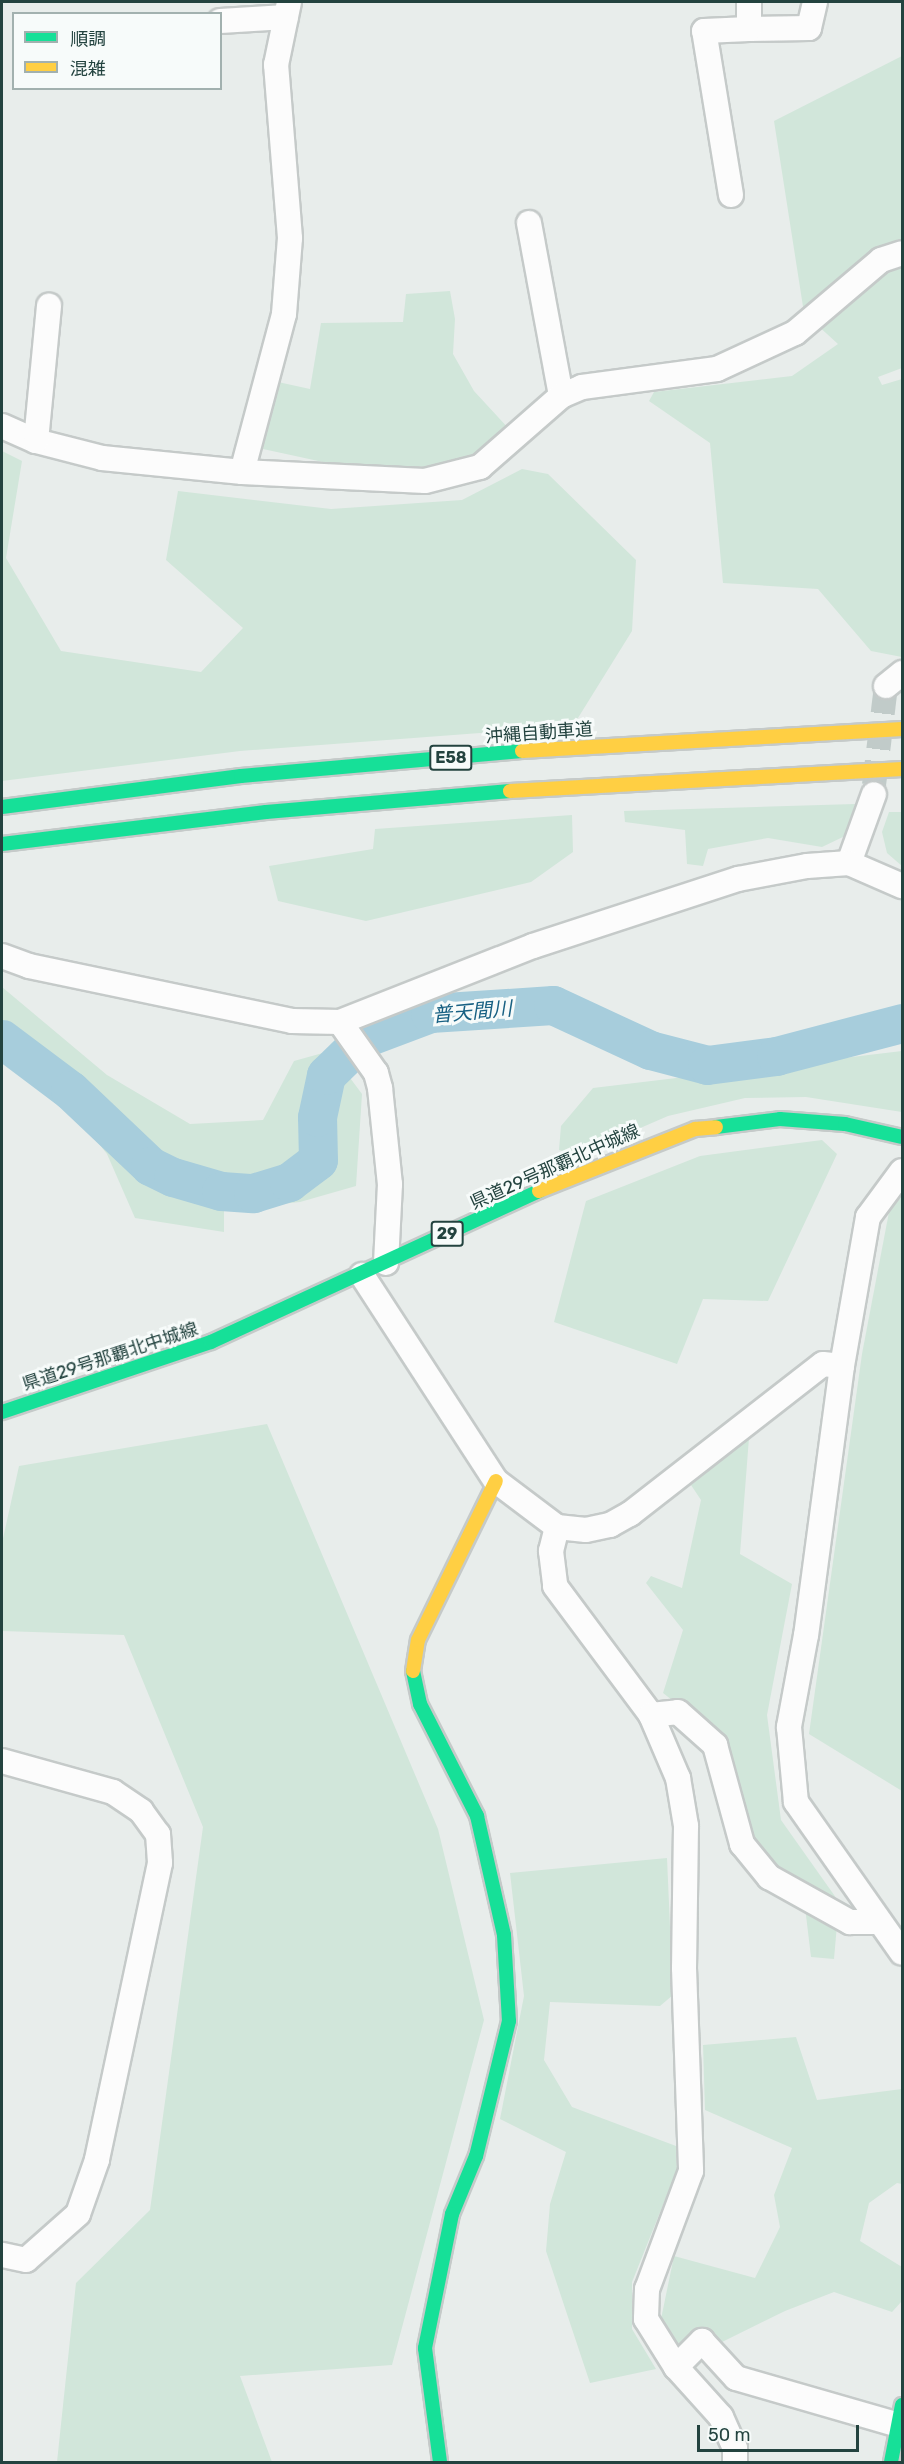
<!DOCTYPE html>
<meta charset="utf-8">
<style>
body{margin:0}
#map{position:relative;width:904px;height:2464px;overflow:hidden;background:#e8edeb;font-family:Rubik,"Noto Sans JP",sans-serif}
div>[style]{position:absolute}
.green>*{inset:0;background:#d1e6da}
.river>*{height:39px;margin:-19.5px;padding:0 19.5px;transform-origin:19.5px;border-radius:19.5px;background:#a7cddc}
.street-tunnel>*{height:24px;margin-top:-12px;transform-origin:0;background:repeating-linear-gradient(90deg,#c1cbc9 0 24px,transparent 0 36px)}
.roads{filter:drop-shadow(2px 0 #c5cac9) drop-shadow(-2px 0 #c5cac9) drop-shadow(0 2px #c5cac9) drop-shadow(0 -2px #c5cac9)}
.street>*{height:24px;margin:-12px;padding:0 12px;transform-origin:12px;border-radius:12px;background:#fcfcfc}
.fast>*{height:14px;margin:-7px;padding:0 7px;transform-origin:7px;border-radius:7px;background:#16e098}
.slow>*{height:14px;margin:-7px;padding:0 7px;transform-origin:7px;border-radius:7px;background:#ffcf43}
span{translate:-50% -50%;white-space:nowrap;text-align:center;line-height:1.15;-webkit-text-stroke:6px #f7fbfa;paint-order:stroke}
.shield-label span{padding:2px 4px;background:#f7fbfa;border:2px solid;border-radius:4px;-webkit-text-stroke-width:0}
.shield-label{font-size:16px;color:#23433f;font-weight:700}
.street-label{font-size:18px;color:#23433f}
.water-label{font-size:20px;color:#186183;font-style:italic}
.frame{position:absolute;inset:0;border:3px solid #23433f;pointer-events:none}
.legend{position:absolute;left:12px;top:12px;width:210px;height:78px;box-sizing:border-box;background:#f7fbfa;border:2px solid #a2b1af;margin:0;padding:8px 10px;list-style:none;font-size:18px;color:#23433f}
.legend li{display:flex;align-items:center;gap:12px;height:30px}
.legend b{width:30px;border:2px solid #a2b1af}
.scale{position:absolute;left:697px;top:2425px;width:162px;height:27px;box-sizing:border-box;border:3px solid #23433f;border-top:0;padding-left:8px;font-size:18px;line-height:21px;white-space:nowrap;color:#23433f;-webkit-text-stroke:4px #f7fbfa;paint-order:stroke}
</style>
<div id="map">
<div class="green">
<div style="clip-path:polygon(902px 56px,902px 368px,878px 377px,882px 385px,902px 379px,902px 657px,871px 651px,818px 589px,723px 583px,710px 443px,649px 401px,654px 392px,792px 376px,838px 344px,804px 313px,774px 121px)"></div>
<div style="clip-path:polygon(450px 291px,455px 319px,453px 354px,474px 391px,510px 430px,468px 459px,421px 470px,323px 462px,263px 449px,259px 432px,278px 382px,310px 389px,321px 323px,403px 322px,406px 294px)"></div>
<div style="clip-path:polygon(2px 451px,22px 461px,6px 558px,61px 651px,201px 672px,243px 628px,166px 560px,178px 491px,331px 509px,462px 500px,522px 469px,548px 474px,636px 560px,632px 631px,573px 726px,240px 751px,2px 781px)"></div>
<div style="clip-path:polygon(855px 804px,845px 836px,822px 847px,768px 838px,708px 849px,703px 866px,687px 864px,685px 830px,625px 822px,624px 811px)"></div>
<div style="clip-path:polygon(889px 812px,902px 812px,902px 866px,887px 853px,882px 832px)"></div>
<div style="clip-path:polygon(572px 815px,573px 852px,531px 882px,366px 921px,278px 901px,269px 866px,373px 849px,375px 829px)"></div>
<div style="clip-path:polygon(2px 987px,107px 1075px,190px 1124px,263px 1120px,294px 1061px,330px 1051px,362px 1094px,356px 1186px,300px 1202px,224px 1210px,224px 1232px,135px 1218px,107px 1154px,12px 1034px,2px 1037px)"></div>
<div style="clip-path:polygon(902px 1051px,902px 1112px,806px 1097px,745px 1098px,668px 1116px,578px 1155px,559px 1150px,561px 1126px,593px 1088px)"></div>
<div style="clip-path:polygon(822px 1140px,837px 1154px,768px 1301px,703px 1299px,677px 1364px,554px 1322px,586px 1201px,700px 1156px)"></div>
<div style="clip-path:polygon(902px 1196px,902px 1791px,809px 1734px,862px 1354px,889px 1212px)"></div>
<div style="clip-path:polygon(267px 1424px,438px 1829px,484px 2020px,392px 2365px,240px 2376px,272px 2462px,57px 2462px,76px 2283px,150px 2210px,203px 1827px,124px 1635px,2px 1631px,2px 1543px,19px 1466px)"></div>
<div style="clip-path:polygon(749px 1438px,740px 1554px,792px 1584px,767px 1715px,781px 1820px,839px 1902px,834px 1959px,811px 1957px,805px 1907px,748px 1840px,721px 1738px,663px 1693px,683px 1630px,646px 1583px,651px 1576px,682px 1588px,701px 1500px,691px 1485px)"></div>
<div style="clip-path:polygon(667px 1858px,673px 1995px,660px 2006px,550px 2002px,544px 2060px,572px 2107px,676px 2146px,677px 2170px,632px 2282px,632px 2329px,656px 2369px,590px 2383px,546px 2251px,550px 2204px,566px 2152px,500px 2119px,524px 1996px,510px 1873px)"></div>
<div style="clip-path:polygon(796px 2037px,817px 2100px,902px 2089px,902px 2184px,897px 2183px,869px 2203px,860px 2241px,902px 2267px,902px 2301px,892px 2312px,834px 2292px,785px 2311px,716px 2345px,679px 2349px,661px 2319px,674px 2256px,755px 2278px,780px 2227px,774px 2195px,792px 2148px,705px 2110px,703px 2045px)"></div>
</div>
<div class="river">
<div style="left:2px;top:1039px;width:85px;rotate:36.9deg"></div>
<div style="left:70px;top:1090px;width:110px;rotate:43.5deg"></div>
<div style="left:150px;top:1166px;width:25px;rotate:26deg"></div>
<div style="left:173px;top:1177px;width:50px;rotate:16.3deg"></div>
<div style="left:221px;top:1191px;width:32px;rotate:4deg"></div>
<div style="left:253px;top:1193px;width:38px;rotate:-17deg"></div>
<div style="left:289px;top:1182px;width:36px;rotate:-37deg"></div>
<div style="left:318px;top:1160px;width:43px;rotate:-91.3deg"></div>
<div style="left:317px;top:1117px;width:43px;rotate:-77.9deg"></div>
<div style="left:326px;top:1075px;width:53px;rotate:-44.2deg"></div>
<div style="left:364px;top:1038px;width:71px;rotate:-20.7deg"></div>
<div style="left:430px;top:1013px;width:123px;rotate:-3.7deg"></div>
<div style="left:553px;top:1005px;width:107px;rotate:24.9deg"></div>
<div style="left:650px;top:1050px;width:59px;rotate:14.7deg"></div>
<div style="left:707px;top:1065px;width:70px;rotate:-7.4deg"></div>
<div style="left:776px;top:1056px;width:130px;rotate:-14.7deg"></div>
</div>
<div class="street-tunnel">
<div style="left:874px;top:785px;width:100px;rotate:-83.1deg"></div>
</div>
<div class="roads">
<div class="street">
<div style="left:220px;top:21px;width:66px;rotate:-3.5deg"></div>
<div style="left:749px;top:29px;width:60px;rotate:-1deg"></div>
<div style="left:809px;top:28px;width:27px;rotate:-77deg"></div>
<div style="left:731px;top:195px;width:166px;rotate:-99.3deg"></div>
<div style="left:704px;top:31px;width:45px;rotate:-2.5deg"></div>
<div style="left:749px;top:29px;width:27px;rotate:-90deg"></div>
<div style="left:529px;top:223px;width:176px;rotate:79.5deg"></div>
<div style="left:2px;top:426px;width:37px;rotate:24deg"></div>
<div style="left:36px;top:441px;width:68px;rotate:14.4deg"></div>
<div style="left:102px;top:458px;width:141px;rotate:5.7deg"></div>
<div style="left:242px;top:472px;width:183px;rotate:2.8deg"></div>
<div style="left:425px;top:481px;width:57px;rotate:-14.3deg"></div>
<div style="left:480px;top:467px;width:108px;rotate:-41.2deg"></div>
<div style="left:561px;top:396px;width:23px;rotate:-23deg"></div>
<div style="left:582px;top:387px;width:136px;rotate:-7.6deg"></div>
<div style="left:717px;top:369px;width:86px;rotate:-24.8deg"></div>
<div style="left:795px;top:333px;width:113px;rotate:-40.3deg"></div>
<div style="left:881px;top:260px;width:22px;rotate:-18deg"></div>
<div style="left:36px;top:441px;width:136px;rotate:-84.5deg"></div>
<div style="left:242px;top:472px;width:163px;rotate:-75.1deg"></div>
<div style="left:284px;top:314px;width:76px;rotate:-85.5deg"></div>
<div style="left:290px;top:238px;width:174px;rotate:-94.6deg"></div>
<div style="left:276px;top:65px;width:64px;rotate:-78.3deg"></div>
<div style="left:886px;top:686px;width:21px;rotate:-39deg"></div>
<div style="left:849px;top:863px;width:73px;rotate:-70.1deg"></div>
<div style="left:2px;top:956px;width:29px;rotate:20deg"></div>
<div style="left:29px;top:966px;width:269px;rotate:11.8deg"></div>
<div style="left:292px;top:1021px;width:48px;rotate:1.2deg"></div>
<div style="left:340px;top:1022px;width:207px;rotate:-21.5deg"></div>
<div style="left:533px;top:946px;width:216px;rotate:-18.1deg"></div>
<div style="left:738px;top:879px;width:70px;rotate:-10.7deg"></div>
<div style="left:807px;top:866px;width:42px;rotate:-4.1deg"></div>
<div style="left:849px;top:863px;width:58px;rotate:23.5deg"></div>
<div style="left:340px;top:1022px;width:62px;rotate:54.8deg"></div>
<div style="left:376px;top:1073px;width:16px;rotate:75deg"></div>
<div style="left:380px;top:1088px;width:97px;rotate:84.1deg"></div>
<div style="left:390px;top:1184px;width:79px;rotate:92.9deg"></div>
<div style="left:902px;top:1171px;width:57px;rotate:126.5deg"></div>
<div style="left:868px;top:1217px;width:151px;rotate:99.9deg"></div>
<div style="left:842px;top:1366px;width:271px;rotate:97.6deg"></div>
<div style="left:806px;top:1635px;width:94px;rotate:100.5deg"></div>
<div style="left:789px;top:1727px;width:75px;rotate:84.7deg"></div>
<div style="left:796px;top:1802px;width:184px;rotate:54.9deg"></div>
<div style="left:362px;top:1275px;width:246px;rotate:57deg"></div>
<div style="left:496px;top:1481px;width:76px;rotate:37deg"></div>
<div style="left:557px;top:1527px;width:29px;rotate:6deg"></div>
<div style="left:586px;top:1530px;width:25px;rotate:-12deg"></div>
<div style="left:610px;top:1525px;width:23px;rotate:-29deg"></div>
<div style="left:630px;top:1514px;width:244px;rotate:-37.9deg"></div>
<div style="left:823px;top:1364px;width:19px;rotate:6deg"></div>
<div style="left:557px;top:1527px;width:25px;rotate:104deg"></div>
<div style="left:551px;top:1551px;width:35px;rotate:83deg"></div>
<div style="left:555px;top:1586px;width:161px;rotate:53.3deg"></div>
<div style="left:651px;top:1715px;width:69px;rotate:66.8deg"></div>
<div style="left:678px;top:1778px;width:49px;rotate:80.5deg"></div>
<div style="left:686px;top:1826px;width:142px;rotate:90.8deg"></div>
<div style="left:684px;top:1968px;width:203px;rotate:88deg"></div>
<div style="left:691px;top:2171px;width:126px;rotate:110.4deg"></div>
<div style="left:647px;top:2289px;width:30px;rotate:92deg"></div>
<div style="left:646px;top:2319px;width:57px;rotate:58deg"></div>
<div style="left:676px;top:2367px;width:67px;rotate:48deg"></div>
<div style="left:721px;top:2417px;width:34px;rotate:66deg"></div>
<div style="left:735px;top:2448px;width:14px;rotate:90deg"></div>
<div style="left:651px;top:1715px;width:27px;rotate:-6deg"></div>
<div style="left:678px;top:1712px;width:50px;rotate:41.7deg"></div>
<div style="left:715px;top:1745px;width:103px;rotate:74.7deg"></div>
<div style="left:742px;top:1844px;width:43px;rotate:50.7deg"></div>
<div style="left:769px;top:1877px;width:93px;rotate:29.1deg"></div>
<div style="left:850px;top:1922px;width:27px"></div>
<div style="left:2px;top:1761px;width:115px;rotate:15.6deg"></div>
<div style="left:113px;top:1792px;width:34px;rotate:34deg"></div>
<div style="left:141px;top:1811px;width:29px;rotate:54deg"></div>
<div style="left:158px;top:1834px;width:29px;rotate:86deg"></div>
<div style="left:160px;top:1863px;width:304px;rotate:102deg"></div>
<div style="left:97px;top:2160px;width:57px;rotate:109.4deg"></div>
<div style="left:78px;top:2214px;width:69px;rotate:138.5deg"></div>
<div style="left:26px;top:2260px;width:25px;rotate:-168deg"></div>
<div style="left:676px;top:2367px;width:37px;rotate:-45deg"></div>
<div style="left:702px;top:2341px;width:50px;rotate:47.4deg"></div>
<div style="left:736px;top:2378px;width:170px;rotate:16.1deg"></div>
</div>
<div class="fast">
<div style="left:2px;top:807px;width:241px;rotate:-7.4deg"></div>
<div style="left:241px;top:776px;width:282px;rotate:-5.1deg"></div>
<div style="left:2px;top:844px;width:266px;rotate:-6.9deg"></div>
<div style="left:266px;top:812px;width:245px;rotate:-4.9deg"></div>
<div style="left:716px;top:1127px;width:64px;rotate:-7.1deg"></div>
<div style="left:780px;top:1119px;width:65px;rotate:4.4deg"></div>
<div style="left:845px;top:1124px;width:58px;rotate:12.8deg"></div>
<div style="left:2px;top:1412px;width:220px;rotate:-18.5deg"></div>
<div style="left:211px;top:1342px;width:361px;rotate:-24.7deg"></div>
<div style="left:413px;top:1671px;width:34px;rotate:78deg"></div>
<div style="left:420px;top:1704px;width:126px;rotate:63deg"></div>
<div style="left:477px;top:1816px;width:122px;rotate:77.2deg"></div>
<div style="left:504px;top:1935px;width:86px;rotate:86.7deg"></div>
<div style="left:509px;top:2021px;width:139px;rotate:103.7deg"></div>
<div style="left:476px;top:2156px;width:63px;rotate:112.5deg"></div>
<div style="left:452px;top:2214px;width:137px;rotate:101.4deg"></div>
<div style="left:425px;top:2348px;width:115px;rotate:82.5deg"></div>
<div style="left:891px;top:2462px;width:58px;rotate:-79.1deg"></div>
</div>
<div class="slow">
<div style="left:522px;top:751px;width:381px;rotate:-3.3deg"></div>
<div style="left:510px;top:791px;width:393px;rotate:-3.2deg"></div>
<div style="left:539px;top:1191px;width:168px;rotate:-21.7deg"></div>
<div style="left:695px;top:1129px;width:21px;rotate:-5deg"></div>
<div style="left:413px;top:1671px;width:31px;rotate:-81deg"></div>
<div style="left:418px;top:1640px;width:177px;rotate:-63.9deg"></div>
</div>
</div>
<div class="shield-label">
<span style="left:451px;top:758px">E58</span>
<span style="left:447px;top:1234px">29</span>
</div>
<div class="street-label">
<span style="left:539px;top:733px;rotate:-4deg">沖縄自動車道</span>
<span style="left:555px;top:1167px;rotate:-24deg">県道29号那覇北中城線</span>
<span style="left:110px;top:1357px;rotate:-18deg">県道29号那覇北中城線</span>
</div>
<div class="water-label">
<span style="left:472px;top:1012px;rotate:-5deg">普天間川</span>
</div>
<div class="frame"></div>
<ul class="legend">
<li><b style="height:8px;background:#16e098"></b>順調</li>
<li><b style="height:8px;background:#ffcf43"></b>混雑</li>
</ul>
<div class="scale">50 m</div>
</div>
